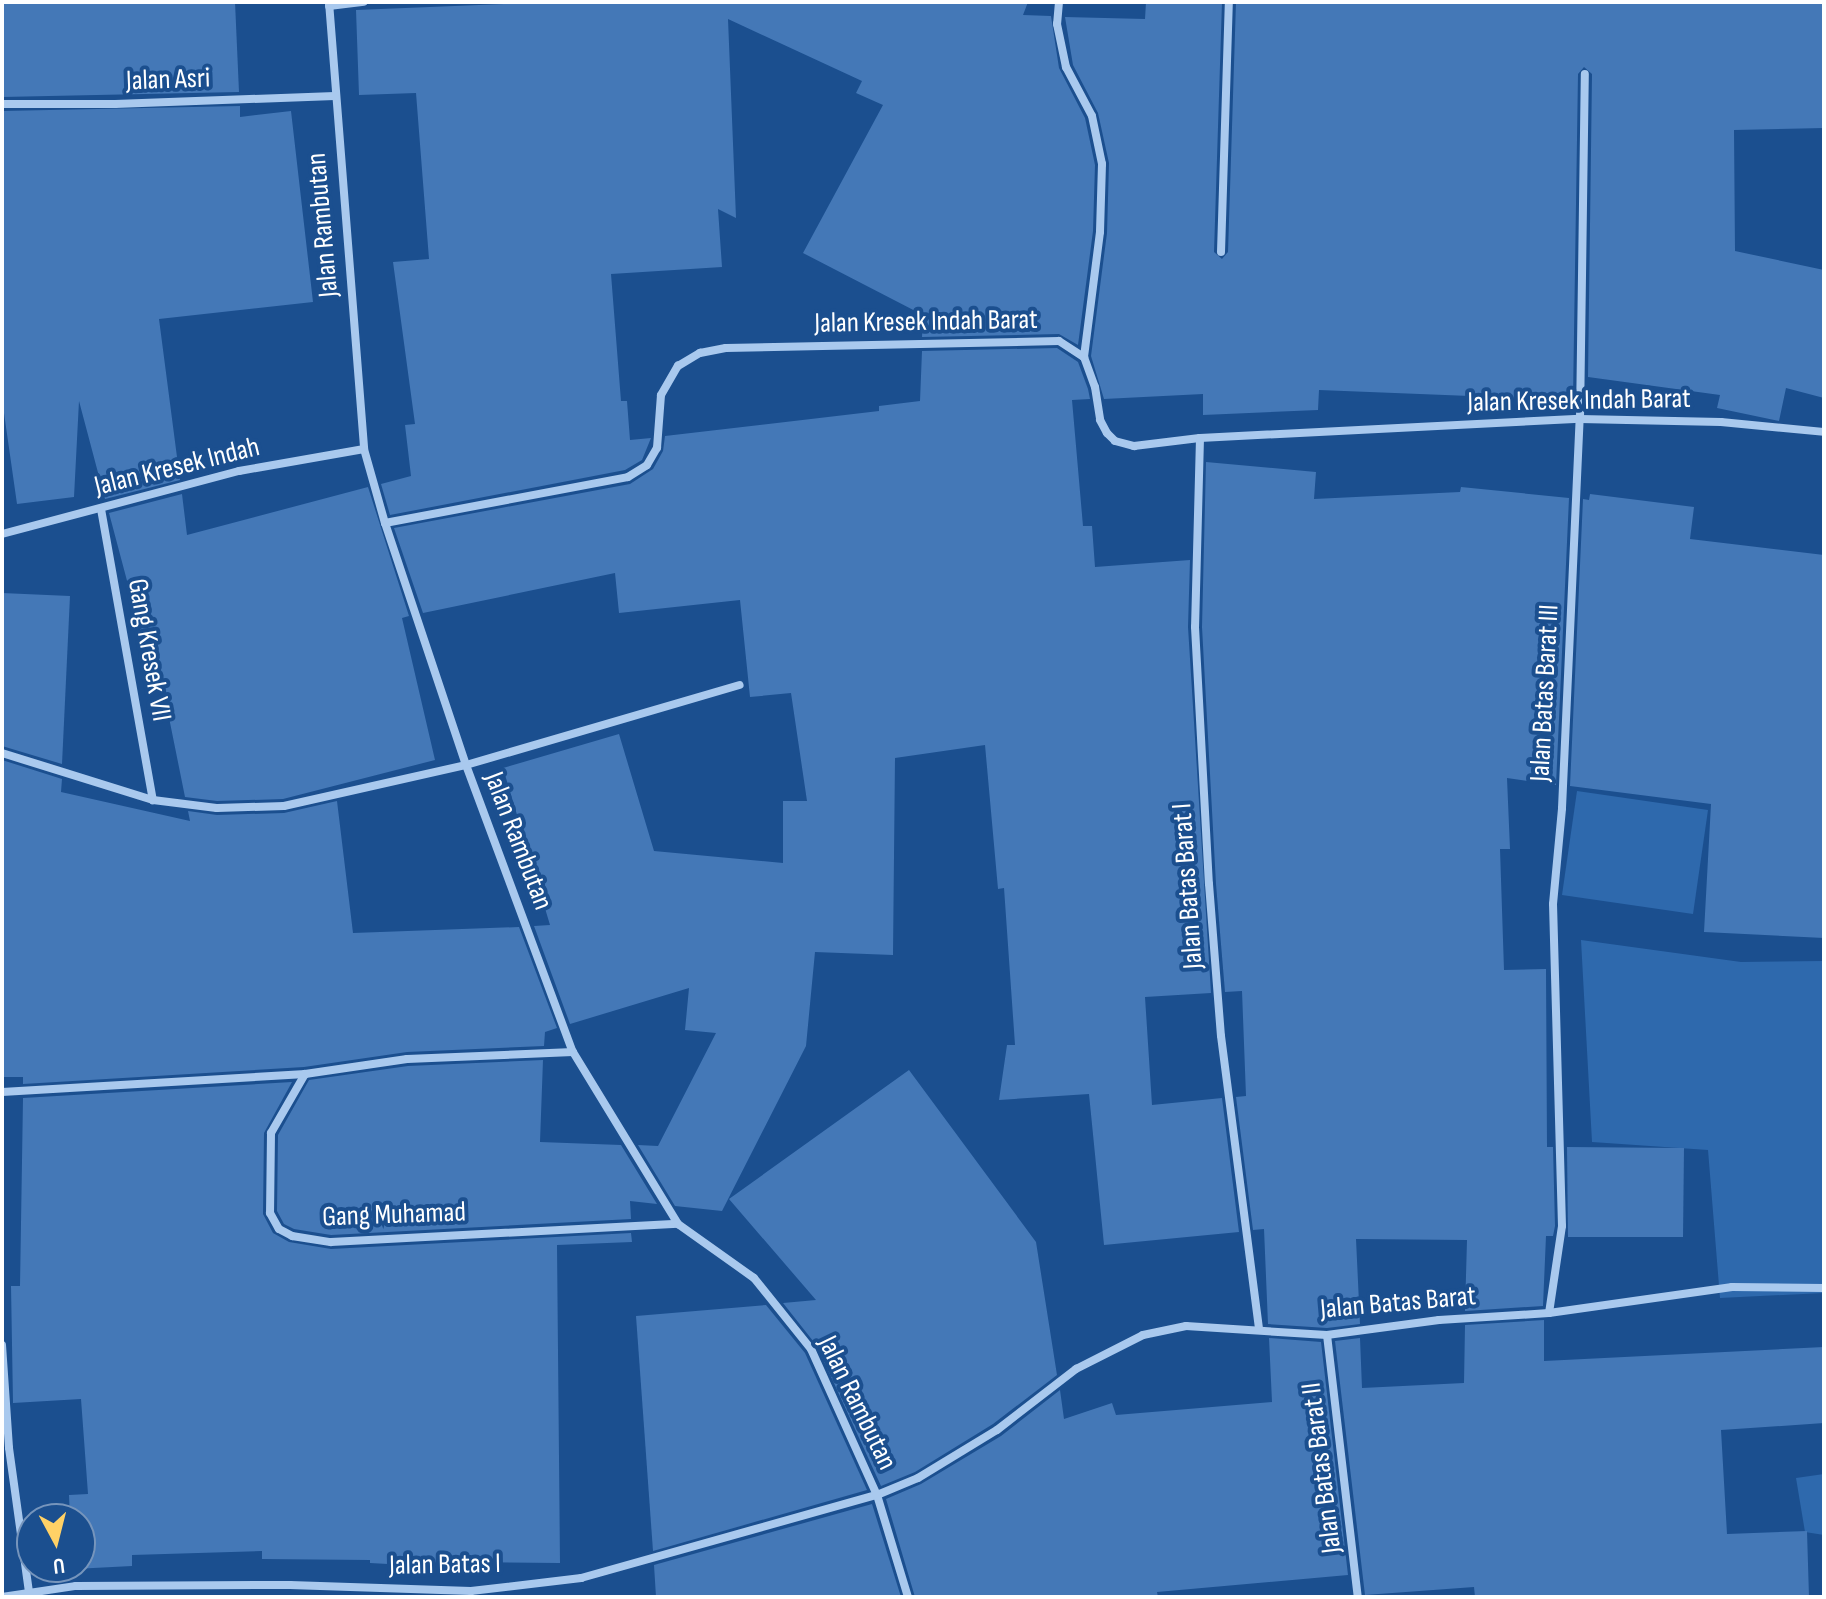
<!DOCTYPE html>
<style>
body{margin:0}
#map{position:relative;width:1826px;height:1599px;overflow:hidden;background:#1b4f8f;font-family:"Sofia Sans Condensed",sans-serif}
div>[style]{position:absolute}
.green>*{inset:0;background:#2e69ad}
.building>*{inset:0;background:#4478b7}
.street>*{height:8px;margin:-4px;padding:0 4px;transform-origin:4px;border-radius:4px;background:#a9c9ee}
span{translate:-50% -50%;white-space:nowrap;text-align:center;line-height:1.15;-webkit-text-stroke:8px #1b4f8f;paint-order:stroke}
.street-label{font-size:28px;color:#fff}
.frame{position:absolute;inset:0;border:4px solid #fff;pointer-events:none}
.north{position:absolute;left:16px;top:1503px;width:80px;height:80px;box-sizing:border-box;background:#1b4f8f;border:2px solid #7695bc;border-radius:50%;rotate:173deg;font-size:22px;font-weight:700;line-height:32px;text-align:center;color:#fff}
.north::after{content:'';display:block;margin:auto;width:28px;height:36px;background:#ffd166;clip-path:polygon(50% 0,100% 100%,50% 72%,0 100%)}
</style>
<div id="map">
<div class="green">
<div style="clip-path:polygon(1577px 791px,1708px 810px,1693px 914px,1562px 895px)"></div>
<div style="clip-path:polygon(1581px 940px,1741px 962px,1824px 961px,1824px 1293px,1720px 1298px,1708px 1150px,1592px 1142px)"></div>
<div style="clip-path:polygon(1824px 1474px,1824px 1535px,1805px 1532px,1796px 1478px)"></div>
</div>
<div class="building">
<div style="clip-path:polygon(2px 2px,235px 2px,239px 92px,2px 97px)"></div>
<div style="clip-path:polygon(556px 2px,1028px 2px,1023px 15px,1051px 16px,1059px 68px,1085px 118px,1095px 165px,1093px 231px,1078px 345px,1059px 334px,922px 337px,923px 315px,803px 253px,883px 105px,856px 93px,862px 81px,728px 19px,736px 218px,718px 209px,722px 267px,611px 274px,621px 401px,627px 401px,630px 440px,651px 438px,642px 460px,625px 470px,390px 515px,381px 484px,411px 476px,405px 425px,415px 424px,393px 262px,429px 259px,416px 93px,359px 95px,356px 10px)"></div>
<div style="clip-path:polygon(1146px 2px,1222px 2px,1214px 252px,1222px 259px,1228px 252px,1236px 2px,1824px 2px,1824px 128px,1734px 130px,1735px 251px,1824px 270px,1824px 398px,1786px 388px,1779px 421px,1717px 408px,1720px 395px,1588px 377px,1592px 74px,1584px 67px,1578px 74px,1573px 398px,1469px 403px,1470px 396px,1319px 390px,1318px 410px,1203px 415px,1203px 394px,1104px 399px,1091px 356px,1107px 233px,1109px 163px,1098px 113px,1073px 65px,1065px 17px,1145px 19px)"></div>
<div style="clip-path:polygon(240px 106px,240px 117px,291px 111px,313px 302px,159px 319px,180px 480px,105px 499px,79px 401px,74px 497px,17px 504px,2px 399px,2px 111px)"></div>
<div style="clip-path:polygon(1057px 348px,1078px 362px,1088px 389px,1090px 399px,1072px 400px,1083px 526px,1092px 526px,1095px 567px,1190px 560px,1188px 627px,1211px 993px,1145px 997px,1152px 1105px,1222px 1098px,1239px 1232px,1104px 1245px,1089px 1094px,999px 1100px,1007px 1045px,1015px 1045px,1004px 888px,998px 889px,985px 745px,895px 758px,893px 955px,815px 952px,806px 1046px,722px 1211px,675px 1206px,638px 1145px,658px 1146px,716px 1033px,685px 1030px,689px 988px,570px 1024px,534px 926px,550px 925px,503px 768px,619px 734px,654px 851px,783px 863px,783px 801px,807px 801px,791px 693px,750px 697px,740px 600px,619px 613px,615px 573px,423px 613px,394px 528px,630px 484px,653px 469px,663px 451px,665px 436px,879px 411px,879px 406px,920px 401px,922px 351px)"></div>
<div style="clip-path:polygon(1206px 462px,1316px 472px,1314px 499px,1460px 492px,1461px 487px,1569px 498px,1556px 785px,1507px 778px,1510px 849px,1500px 849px,1504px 970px,1546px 969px,1547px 1147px,1553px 1147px,1555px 1226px,1553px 1236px,1546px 1236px,1543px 1306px,1465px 1311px,1467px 1240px,1356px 1239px,1360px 1324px,1327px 1328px,1268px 1324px,1264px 1229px,1253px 1230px,1236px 1097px,1246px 1096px,1242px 991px,1225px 992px,1216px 884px,1202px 627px)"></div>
<div style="clip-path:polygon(368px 487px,409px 616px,402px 618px,435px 760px,283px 799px,217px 801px,185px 797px,156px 653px,147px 656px,109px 513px,182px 494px,187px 535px)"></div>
<div style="clip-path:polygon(1590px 494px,1694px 507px,1690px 539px,1824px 555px,1824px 938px,1704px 932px,1711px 804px,1570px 786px,1583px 499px,1589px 500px)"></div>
<div style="clip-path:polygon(2px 593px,70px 596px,62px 764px,2px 746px)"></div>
<div style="clip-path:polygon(2px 760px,62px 779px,61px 792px,190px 821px,188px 811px,217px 815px,284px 813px,337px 801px,353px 933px,519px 927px,557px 1028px,545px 1032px,544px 1046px,407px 1052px,304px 1067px,23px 1084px,23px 1077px,2px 1077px)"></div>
<div style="clip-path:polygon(543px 1060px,540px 1142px,621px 1145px,657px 1204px,630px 1201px,631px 1219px,331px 1235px,294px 1229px,284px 1224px,277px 1211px,278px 1135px,309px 1080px,408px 1066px)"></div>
<div style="clip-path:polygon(909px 1070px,1036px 1242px,1057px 1375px,993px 1424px,915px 1472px,881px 1486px,817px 1346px,783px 1303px,816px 1300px,729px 1199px)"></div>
<div style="clip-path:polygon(292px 1082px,264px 1133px,263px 1214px,273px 1233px,289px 1242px,331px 1249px,631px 1233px,632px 1242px,557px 1245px,560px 1563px,460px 1562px,460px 1568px,370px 1563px,370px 1560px,262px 1559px,262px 1551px,132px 1555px,132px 1566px,74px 1569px,80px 1567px,80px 1519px,70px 1519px,69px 1495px,88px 1494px,81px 1399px,13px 1403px,11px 1286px,20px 1286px,23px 1098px)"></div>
<div style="clip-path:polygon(1567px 1147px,1684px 1148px,1683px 1237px,1568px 1237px)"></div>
<div style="clip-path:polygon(766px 1305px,805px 1353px,867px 1490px,653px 1551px,636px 1316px)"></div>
<div style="clip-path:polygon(1544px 1320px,1544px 1361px,1824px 1347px,1824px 1423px,1721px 1430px,1727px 1534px,1807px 1531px,1809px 1597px,1475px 1597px,1474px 1587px,1365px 1595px,1335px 1341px,1360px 1338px,1362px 1388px,1464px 1383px,1465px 1325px)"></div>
<div style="clip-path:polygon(1269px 1338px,1321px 1342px,1348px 1575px,1157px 1592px,1158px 1597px,915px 1597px,886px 1499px,921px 1484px,1001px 1436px,1060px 1390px,1064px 1419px,1112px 1403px,1116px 1415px,1272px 1402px)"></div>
<div style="clip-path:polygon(872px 1504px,901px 1597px,656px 1597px,654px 1565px)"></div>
</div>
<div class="street">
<div style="left:329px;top:2px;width:448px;rotate:85.5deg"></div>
<div style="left:364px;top:449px;width:77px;rotate:74.2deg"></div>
<div style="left:385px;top:523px;width:255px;rotate:71.5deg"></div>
<div style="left:466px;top:765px;width:306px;rotate:69.6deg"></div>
<div style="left:573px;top:1052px;width:202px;rotate:58.6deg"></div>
<div style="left:678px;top:1224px;width:93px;rotate:35.4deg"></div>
<div style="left:754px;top:1278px;width:91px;rotate:51.2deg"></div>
<div style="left:811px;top:1349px;width:160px;rotate:65.7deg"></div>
<div style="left:877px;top:1495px;width:107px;rotate:73.1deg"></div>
<div style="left:1059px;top:2px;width:22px;rotate:95deg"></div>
<div style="left:1057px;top:24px;width:44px;rotate:78.2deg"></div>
<div style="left:1066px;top:67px;width:55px;rotate:62deg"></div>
<div style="left:1092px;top:116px;width:49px;rotate:78.2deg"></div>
<div style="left:1102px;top:164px;width:68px;rotate:91.7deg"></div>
<div style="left:1100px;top:232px;width:126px;rotate:97.3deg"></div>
<div style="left:329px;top:6px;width:35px;rotate:-7deg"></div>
<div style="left:2px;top:104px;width:113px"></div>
<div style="left:115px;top:104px;width:220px;rotate:-2.1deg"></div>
<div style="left:1221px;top:252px;width:250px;rotate:-88.2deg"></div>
<div style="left:1200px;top:438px;width:189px;rotate:91.5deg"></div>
<div style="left:1195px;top:627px;width:257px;rotate:86.9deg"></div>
<div style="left:1209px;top:884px;width:152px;rotate:85.5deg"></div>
<div style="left:1221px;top:1036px;width:296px;rotate:82.6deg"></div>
<div style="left:101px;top:509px;width:296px;rotate:79.9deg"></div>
<div style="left:385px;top:523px;width:247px;rotate:-10.7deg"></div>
<div style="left:628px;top:477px;width:22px;rotate:-32deg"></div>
<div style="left:647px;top:465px;width:20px;rotate:-60deg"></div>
<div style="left:657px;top:448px;width:53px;rotate:-85.7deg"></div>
<div style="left:661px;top:395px;width:34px;rotate:-60deg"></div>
<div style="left:678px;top:366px;width:26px;rotate:-31deg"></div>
<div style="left:700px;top:353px;width:26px;rotate:-11deg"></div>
<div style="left:726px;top:348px;width:333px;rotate:-1.2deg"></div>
<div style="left:1059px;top:341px;width:30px;rotate:33deg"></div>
<div style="left:1084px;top:357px;width:32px;rotate:70deg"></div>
<div style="left:1095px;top:387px;width:33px;rotate:81deg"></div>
<div style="left:1100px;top:420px;width:15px;rotate:62deg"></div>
<div style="left:1107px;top:433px;width:11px;rotate:45deg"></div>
<div style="left:1115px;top:441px;width:20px;rotate:15deg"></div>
<div style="left:1134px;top:446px;width:66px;rotate:-6.9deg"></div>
<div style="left:1200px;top:438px;width:380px;rotate:-2.9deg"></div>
<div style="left:1580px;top:419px;width:141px;rotate:1.2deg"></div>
<div style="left:1721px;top:422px;width:103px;rotate:5.5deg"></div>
<div style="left:2px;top:534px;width:245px;rotate:-14.9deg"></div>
<div style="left:239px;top:471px;width:127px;rotate:-10deg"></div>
<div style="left:2px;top:753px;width:158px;rotate:17.3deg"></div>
<div style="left:153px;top:800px;width:64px;rotate:7.1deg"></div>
<div style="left:217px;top:808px;width:67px;rotate:-1.7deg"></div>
<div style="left:284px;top:806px;width:187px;rotate:-12.7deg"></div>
<div style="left:466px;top:765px;width:285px;rotate:-16.3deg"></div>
<div style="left:573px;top:1052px;width:166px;rotate:177.6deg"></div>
<div style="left:407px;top:1059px;width:103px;rotate:171.6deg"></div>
<div style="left:305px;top:1074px;width:68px;rotate:120deg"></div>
<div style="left:271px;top:1133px;width:80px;rotate:90.7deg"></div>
<div style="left:270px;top:1213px;width:18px;rotate:61deg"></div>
<div style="left:279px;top:1229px;width:15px;rotate:28deg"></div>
<div style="left:292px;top:1236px;width:39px;rotate:9deg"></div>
<div style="left:331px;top:1242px;width:347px;rotate:-3deg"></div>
<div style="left:2px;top:1092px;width:304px;rotate:-3.4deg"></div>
<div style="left:1549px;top:1313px;width:88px;rotate:-81.5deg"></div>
<div style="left:1562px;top:1226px;width:322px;rotate:-91.6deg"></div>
<div style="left:1553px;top:904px;width:96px;rotate:-84.6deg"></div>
<div style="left:1562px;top:808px;width:389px;rotate:-87.4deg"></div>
<div style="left:1580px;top:419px;width:345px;rotate:-89.2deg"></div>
<div style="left:1327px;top:1335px;width:264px;rotate:83.3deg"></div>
<div style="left:2px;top:1345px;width:103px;rotate:86.1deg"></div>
<div style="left:9px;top:1448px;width:146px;rotate:82.1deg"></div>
<div style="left:2px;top:1597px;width:75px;rotate:-8.5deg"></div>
<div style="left:76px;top:1586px;width:214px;rotate:-0.3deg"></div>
<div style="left:290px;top:1585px;width:181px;rotate:1.9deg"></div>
<div style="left:471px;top:1591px;width:111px;rotate:-6.7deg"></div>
<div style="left:581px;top:1578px;width:307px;rotate:-15.7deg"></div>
<div style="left:877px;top:1495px;width:44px;rotate:-22.5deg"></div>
<div style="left:918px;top:1478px;width:92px;rotate:-31.3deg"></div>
<div style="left:997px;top:1430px;width:100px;rotate:-37.7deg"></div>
<div style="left:1076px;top:1369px;width:75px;rotate:-26.9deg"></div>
<div style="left:1143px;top:1335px;width:44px;rotate:-11.8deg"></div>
<div style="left:1186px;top:1326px;width:141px;rotate:3.7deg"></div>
<div style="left:1327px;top:1335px;width:113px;rotate:-7.6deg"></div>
<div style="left:1439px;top:1320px;width:110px;rotate:-3.6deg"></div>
<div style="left:1549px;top:1313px;width:185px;rotate:-8.1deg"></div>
<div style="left:1732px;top:1287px;width:92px;rotate:0.6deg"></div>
</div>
<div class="street-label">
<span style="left:168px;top:80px;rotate:-2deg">Jalan Asri</span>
<span style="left:323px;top:225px;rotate:-95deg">Jalan Rambutan</span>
<span style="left:926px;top:322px;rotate:-1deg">Jalan Kresek Indah Barat</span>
<span style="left:1579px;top:401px;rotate:-1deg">Jalan Kresek Indah Barat</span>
<span style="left:177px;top:467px;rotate:-14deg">Jalan Kresek Indah</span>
<span style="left:149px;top:650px;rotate:80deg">Gang Kresek VII</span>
<span style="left:1545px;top:693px;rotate:-87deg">Jalan Batas Barat III</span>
<span style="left:518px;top:841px;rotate:69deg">Jalan Rambutan</span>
<span style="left:1188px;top:886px;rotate:-94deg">Jalan Batas Barat I</span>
<span style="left:394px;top:1215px;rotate:-2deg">Gang Muhamad</span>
<span style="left:1398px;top:1303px;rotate:-5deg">Jalan Batas Barat</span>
<span style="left:857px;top:1403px;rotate:64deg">Jalan Rambutan</span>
<span style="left:1322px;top:1468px;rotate:-97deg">Jalan Batas Barat II</span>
<span style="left:445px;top:1565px;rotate:-1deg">Jalan Batas I</span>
</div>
<div class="frame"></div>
<div class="north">U</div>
</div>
